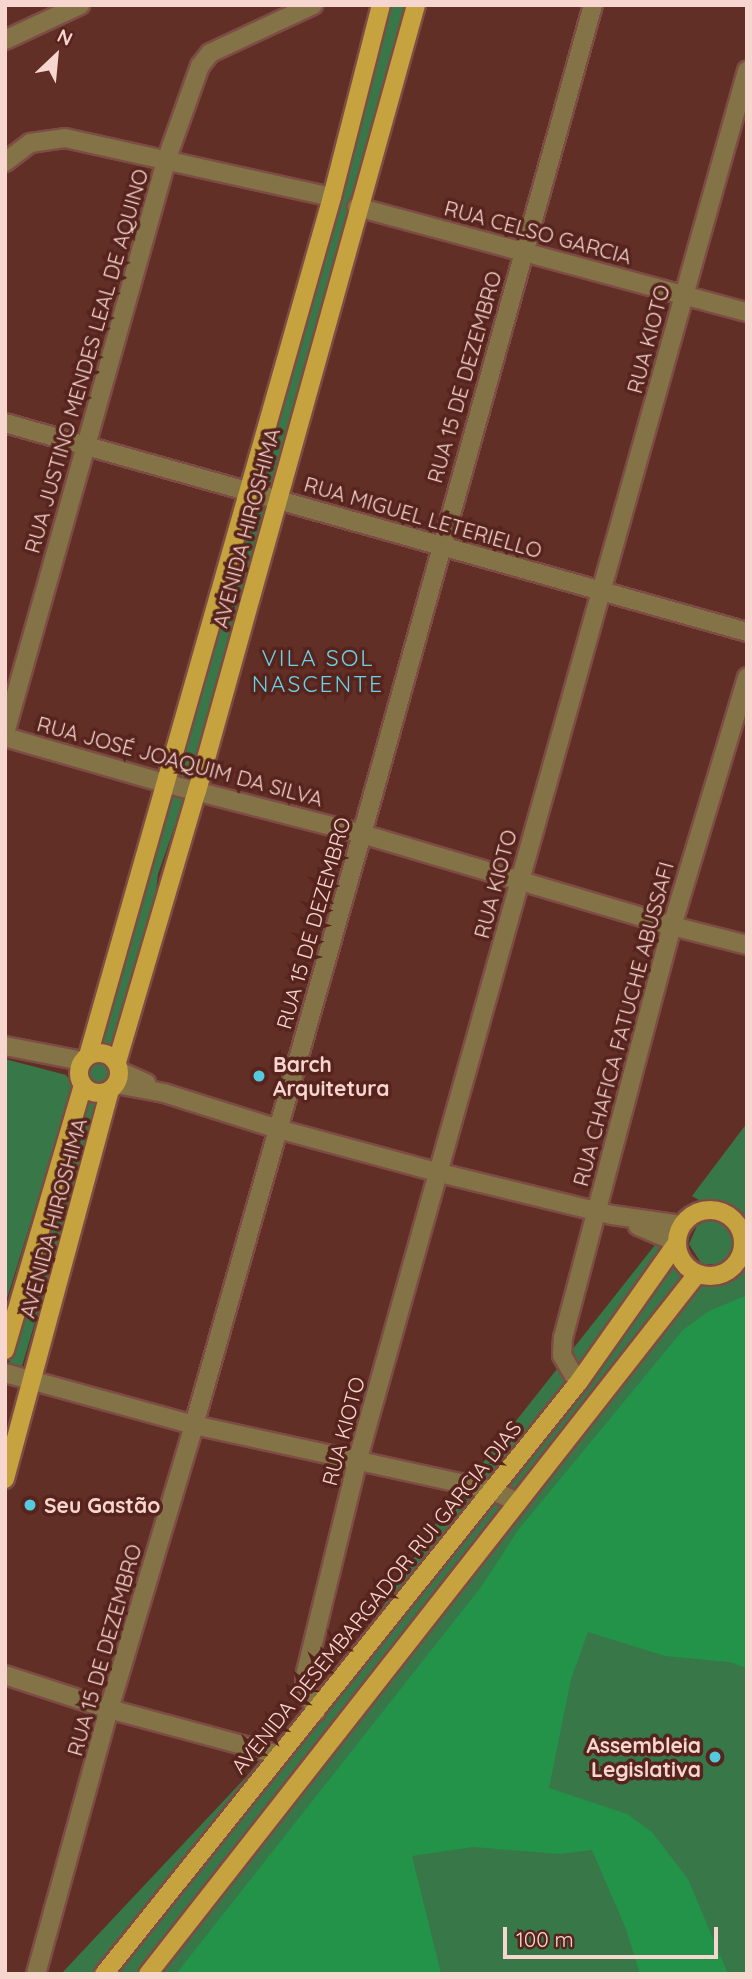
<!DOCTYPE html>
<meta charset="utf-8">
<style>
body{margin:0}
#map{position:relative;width:752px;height:1979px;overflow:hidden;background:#622f27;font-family:Quicksand,sans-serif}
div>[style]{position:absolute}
.green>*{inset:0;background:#377748}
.round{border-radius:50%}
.forest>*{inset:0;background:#239349}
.roads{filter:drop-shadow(2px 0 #7d4d45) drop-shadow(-2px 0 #7d4d45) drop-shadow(0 2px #7d4d45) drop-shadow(0 -2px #7d4d45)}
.minor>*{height:18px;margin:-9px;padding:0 9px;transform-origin:9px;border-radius:9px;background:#847346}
.major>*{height:18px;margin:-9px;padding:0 9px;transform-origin:9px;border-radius:9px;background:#c6a33e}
.major>.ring{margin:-9px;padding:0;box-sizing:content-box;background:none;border:18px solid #c6a33e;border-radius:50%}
.dots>*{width:19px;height:19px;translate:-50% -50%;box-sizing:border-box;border:4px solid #56241d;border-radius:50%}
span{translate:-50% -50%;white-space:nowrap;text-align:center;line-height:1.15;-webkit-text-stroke:7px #56241d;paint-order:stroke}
.street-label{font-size:21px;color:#f7d6d0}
.poi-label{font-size:21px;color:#f7d6d0;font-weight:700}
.left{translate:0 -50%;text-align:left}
.right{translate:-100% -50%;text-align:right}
.neighbourhood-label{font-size:23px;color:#69d2e4;letter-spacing:2px}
.frame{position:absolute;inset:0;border:7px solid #f7d6d0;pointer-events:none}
.north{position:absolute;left:21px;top:21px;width:70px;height:70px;-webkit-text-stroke:5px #56241d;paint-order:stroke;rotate:26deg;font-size:19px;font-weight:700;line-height:28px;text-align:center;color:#f7d6d0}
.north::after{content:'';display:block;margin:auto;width:24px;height:32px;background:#f7d6d0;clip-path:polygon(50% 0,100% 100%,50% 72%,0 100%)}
.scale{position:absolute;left:503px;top:1927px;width:215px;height:32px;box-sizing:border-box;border:4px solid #f7d6d0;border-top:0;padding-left:9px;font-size:21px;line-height:24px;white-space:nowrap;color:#f7d6d0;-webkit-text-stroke:5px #56241d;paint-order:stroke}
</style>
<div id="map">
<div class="green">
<div style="clip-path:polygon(388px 5px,407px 5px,274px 483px,258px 479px)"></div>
<div style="clip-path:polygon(253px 500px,267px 503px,187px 791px,158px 874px,154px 908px,114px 1055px,93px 1050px)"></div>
<div class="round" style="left:83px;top:1057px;width:30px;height:30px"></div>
<div style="clip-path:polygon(5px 1059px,66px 1075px,73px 1086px,5px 1305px)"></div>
<div style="clip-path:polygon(82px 1097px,100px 1103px,22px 1366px,9px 1364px)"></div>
<div style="clip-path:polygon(747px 1123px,747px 1225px,736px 1222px,692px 1196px)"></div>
<div style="clip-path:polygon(705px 1221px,718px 1221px,747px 1231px,747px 1251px,735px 1249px,727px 1259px,717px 1264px,703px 1264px,725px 1273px,747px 1267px,747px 1974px,61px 1974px,246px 1777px,301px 1710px,316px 1711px,440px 1517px,655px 1245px,701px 1263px,689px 1244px,697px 1226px)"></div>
</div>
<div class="forest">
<div style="clip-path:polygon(747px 1295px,747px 1668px,729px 1662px,665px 1656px,588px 1632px,571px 1679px,549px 1788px,627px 1814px,652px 1832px,688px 1879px,728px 1974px,640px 1974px,626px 1929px,592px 1850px,559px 1854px,473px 1847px,412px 1856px,441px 1974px,176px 1974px,481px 1587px,519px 1529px,683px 1330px,709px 1311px)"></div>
</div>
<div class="roads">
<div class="minor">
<div style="left:5px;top:40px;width:83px;rotate:-25deg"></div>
<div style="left:5px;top:162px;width:31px;rotate:-37deg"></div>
<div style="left:30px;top:143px;width:35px;rotate:-8deg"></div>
<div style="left:65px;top:138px;width:273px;rotate:12.5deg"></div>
<div style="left:357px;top:207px;width:404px;rotate:15.1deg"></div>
<div style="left:5px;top:423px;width:771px;rotate:15.73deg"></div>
<div style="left:5px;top:733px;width:597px;rotate:-74.27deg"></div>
<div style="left:167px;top:158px;width:98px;rotate:-70.3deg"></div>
<div style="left:200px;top:66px;width:16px;rotate:-52deg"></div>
<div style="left:210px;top:53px;width:114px;rotate:-25deg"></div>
<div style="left:5px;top:737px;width:166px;rotate:16.1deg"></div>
<div style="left:164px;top:783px;width:204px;rotate:14.4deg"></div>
<div style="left:362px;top:834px;width:323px;rotate:16.5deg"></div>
<div style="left:672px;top:926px;width:77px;rotate:14.2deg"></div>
<div style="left:5px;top:1046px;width:78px;rotate:11deg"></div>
<div style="left:119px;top:1071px;width:30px;rotate:24deg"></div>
<div style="left:116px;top:1084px;width:49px;rotate:10.6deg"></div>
<div style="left:164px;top:1093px;width:120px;rotate:17.5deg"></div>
<div style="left:278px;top:1129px;width:168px;rotate:15.2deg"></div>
<div style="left:440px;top:1173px;width:177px;rotate:13.7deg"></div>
<div style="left:612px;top:1215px;width:70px;rotate:8.2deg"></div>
<div style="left:638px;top:1226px;width:41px;rotate:22.8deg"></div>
<div style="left:5px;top:1373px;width:196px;rotate:15.4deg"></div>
<div style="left:194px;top:1425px;width:304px;rotate:12.3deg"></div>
<div style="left:491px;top:1490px;width:30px;rotate:24deg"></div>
<div style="left:578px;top:1383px;width:32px;rotate:-120deg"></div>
<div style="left:562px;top:1355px;width:17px;rotate:-87deg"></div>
<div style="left:563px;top:1338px;width:426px;rotate:-75.2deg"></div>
<div style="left:672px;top:926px;width:260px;rotate:-73.2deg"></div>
<div style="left:5px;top:1675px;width:109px;rotate:18.1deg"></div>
<div style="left:109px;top:1709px;width:177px;rotate:15.1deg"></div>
<div style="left:316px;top:1712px;width:29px;rotate:-112deg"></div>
<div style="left:305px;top:1685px;width:13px;rotate:-86deg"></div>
<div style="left:306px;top:1672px;width:216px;rotate:-76.3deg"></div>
<div style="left:357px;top:1462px;width:1445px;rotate:-74.34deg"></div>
<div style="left:36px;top:1974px;width:275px;rotate:-74.6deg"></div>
<div style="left:109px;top:1709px;width:296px;rotate:-73.3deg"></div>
<div style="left:194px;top:1425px;width:614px;rotate:-74.13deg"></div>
<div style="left:362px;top:834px;width:861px;rotate:-74.43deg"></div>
</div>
<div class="major">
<div class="ring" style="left:79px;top:1053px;width:22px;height:22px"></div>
<div style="left:88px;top:1056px;width:893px;rotate:-74.14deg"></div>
<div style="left:332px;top:197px;width:198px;rotate:-75.7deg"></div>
<div style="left:117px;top:1062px;width:283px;rotate:-73.6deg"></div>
<div style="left:197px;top:791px;width:816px;rotate:-74.43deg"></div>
<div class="ring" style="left:677px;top:1210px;width:48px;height:48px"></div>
<div style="left:5px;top:1350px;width:276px;rotate:-73.6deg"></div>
<div style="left:5px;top:1479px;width:403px;rotate:-74.9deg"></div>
<div style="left:104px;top:1974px;width:758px;rotate:-51.27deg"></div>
<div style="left:578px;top:1383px;width:170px;rotate:-54.8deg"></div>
<div style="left:148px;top:1974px;width:890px;rotate:-51.89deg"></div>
</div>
</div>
<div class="dots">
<div style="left:259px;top:1076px;background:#54cadd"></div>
<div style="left:30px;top:1505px;background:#54cadd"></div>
<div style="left:715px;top:1757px;background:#54cadd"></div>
</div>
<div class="street-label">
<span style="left:538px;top:232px;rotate:15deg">RUA CELSO GARCIA</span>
<span style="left:648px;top:339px;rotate:-75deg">RUA KIOTO</span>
<span style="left:86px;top:361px;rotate:-74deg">RUA JUSTINO MENDES LEAL DE AQUINO</span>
<span style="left:464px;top:377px;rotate:-74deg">RUA 15 DE DEZEMBRO</span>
<span style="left:423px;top:517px;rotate:16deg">RUA MIGUEL LETERIELLO</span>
<span style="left:246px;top:528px;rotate:-75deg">AVENIDA HIROSHIMA</span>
<span style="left:180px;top:761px;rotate:15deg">RUA JOSÉ JOAQUIM DA SILVA</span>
<span style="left:495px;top:884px;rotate:-75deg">RUA KIOTO</span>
<span style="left:313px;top:923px;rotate:-74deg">RUA 15 DE DEZEMBRO</span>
<span style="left:623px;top:1024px;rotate:-75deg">RUA CHAFICA FATUCHE ABUSSAFI</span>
<span style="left:53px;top:1218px;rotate:-75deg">AVENIDA HIROSHIMA</span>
<span style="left:343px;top:1431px;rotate:-75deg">RUA KIOTO</span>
<span style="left:376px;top:1597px;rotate:-51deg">AVENIDA DESEMBARGADOR RUI GARCIA DIAS</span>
<span style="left:104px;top:1650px;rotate:-74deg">RUA 15 DE DEZEMBRO</span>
</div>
<div class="poi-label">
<span class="left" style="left:273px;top:1076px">Barch<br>Arquitetura</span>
<span class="left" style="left:44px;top:1505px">Seu Gastão</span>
<span class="right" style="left:701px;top:1757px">Assembleia<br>Legislativa</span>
</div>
<div class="neighbourhood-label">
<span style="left:318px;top:671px">VILA SOL<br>NASCENTE</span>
</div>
<div class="frame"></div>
<div class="north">N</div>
<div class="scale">100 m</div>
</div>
